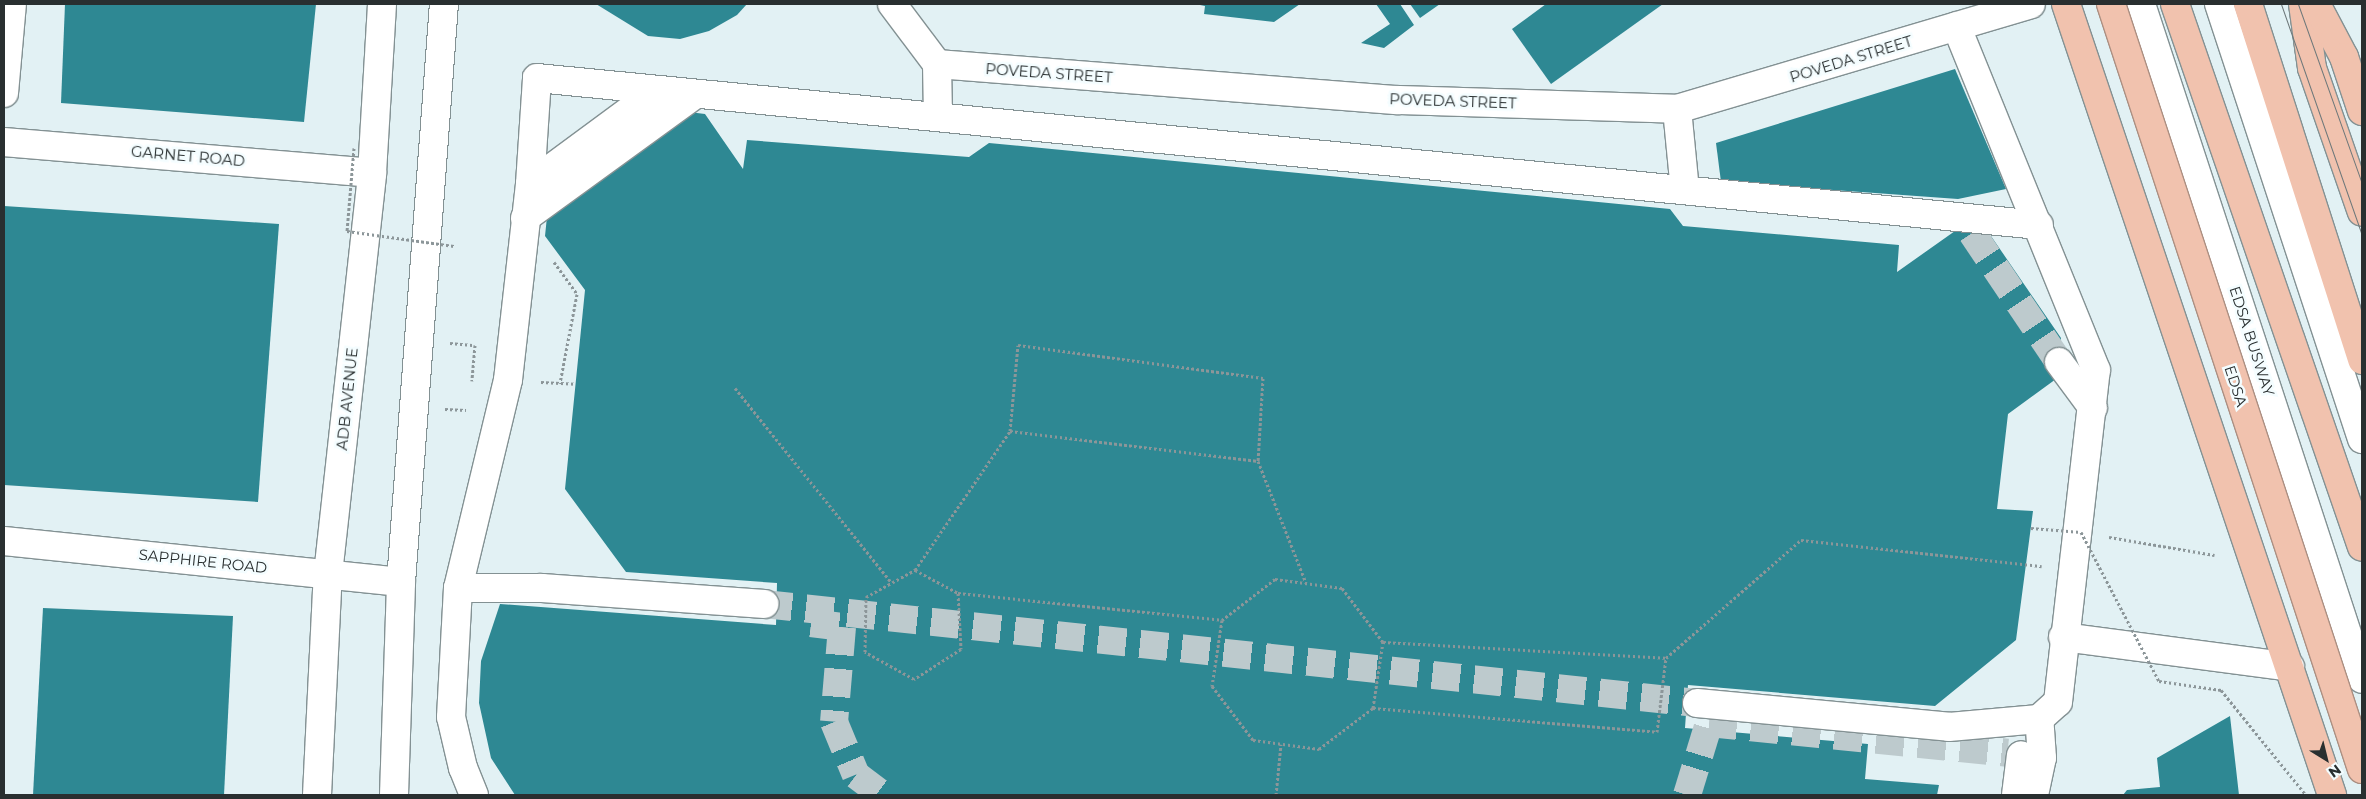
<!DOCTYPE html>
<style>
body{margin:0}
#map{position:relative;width:2366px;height:799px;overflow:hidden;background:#e2f1f4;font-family:Montserrat,sans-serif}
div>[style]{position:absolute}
.building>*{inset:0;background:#2e8893}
.minor-tunnel>*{height:28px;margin-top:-14px;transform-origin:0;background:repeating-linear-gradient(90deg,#bdcacd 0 28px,transparent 0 42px)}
.path>*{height:3px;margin-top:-1.5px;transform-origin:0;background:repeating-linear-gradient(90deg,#8c9699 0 2.5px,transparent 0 5px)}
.roads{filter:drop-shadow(1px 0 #839193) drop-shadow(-1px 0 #839193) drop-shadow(0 1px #839193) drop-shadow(0 -1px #839193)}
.minor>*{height:28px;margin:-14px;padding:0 14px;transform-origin:14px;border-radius:14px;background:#fff}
.highway>*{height:28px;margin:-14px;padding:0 14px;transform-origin:14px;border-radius:14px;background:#f1c2ae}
.tram>*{height:1px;margin:-0.5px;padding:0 0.5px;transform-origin:0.5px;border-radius:0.5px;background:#6e787a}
.path-bridge>*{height:3px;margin-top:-1.5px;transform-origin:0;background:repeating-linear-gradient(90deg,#8c9699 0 2.5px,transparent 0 5px)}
.bridges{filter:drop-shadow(1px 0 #ab8f82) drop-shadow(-1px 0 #ab8f82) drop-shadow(0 1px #ab8f82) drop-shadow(0 -1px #ab8f82)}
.highway-bridge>*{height:28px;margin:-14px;padding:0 14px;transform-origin:14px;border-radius:14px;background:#f1c2ae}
span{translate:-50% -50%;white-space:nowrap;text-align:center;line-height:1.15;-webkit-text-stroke:5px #f4fdff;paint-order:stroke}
.street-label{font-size:15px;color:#292f30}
.frame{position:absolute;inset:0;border:5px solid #292f30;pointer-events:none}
.north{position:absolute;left:2301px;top:734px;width:50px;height:50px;-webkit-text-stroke:4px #f4fdff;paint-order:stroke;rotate:144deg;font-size:14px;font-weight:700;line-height:20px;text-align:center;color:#292f30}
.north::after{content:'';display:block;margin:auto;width:18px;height:22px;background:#292f30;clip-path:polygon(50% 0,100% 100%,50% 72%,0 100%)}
</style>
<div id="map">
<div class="building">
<div style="clip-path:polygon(65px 4px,316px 4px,304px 122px,61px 103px)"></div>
<div style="clip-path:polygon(596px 4px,747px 4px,737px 15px,709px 31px,680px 39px,648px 36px)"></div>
<div style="clip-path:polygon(1195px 4px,1300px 4px,1274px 22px,1204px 14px,1205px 6px)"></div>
<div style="clip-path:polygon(1376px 4px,1400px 4px,1414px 25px,1384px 48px,1361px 43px,1390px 24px)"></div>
<div style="clip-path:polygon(1410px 4px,1440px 4px,1420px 18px)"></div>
<div style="clip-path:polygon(1546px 4px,1663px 4px,1551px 84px,1512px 29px)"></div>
<div style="clip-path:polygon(1955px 69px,2006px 189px,1958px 199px,1721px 182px,1716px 143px)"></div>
<div style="clip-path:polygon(673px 110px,705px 114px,743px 169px,747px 140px,969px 157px,989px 143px,1670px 209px,1683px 226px,1899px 245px,1897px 272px,1955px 231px,1991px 236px,2061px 338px,2056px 379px,2008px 414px,1997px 509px,2033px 511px,2016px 640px,1935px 706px,1688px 685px,1685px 728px,1868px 744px,1865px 779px,1939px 785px,1937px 795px,515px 795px,491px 758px,479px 703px,481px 661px,500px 604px,776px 625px,777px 583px,626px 572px,565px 489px,585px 290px,545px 236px,548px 207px)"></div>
<div style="clip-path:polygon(4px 206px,279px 224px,258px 502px,4px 485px)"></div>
<div style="clip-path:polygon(43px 608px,233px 616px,224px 795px,33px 795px)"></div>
<div style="clip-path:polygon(2230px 716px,2239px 795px,2123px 795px,2127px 790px,2160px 787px,2157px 758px)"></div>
</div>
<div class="minor-tunnel">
<div style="left:1972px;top:233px;width:156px;rotate:56deg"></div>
<div style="left:764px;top:604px;width:938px;rotate:6.06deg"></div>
<div style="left:811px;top:623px;width:31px;rotate:7deg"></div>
<div style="left:842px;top:627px;width:95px;rotate:94.8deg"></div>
<div style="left:834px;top:722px;width:57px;rotate:67.5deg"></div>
<div style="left:856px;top:775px;width:34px;rotate:37deg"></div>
<div style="left:1687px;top:795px;width:75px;rotate:-73deg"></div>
<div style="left:1709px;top:723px;width:300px;rotate:5.7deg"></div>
</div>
<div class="path">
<div style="left:554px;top:262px;width:39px;rotate:54deg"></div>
<div style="left:577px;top:294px;width:91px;rotate:100.8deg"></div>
<div style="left:450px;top:343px;width:25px;rotate:5deg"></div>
<div style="left:475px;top:345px;width:36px;rotate:95deg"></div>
<div style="left:541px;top:382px;width:34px;rotate:3deg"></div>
<div style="left:735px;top:388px;width:249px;rotate:51.2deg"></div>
<div style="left:445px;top:409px;width:21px;rotate:3deg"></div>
<div style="left:1010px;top:431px;width:86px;rotate:-84.7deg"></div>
<div style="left:1018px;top:345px;width:247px;rotate:7.7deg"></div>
<div style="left:1263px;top:378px;width:83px;rotate:93.4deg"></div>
<div style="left:2109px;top:537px;width:107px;rotate:9.7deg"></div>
<div style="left:915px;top:570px;width:168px;rotate:-55.6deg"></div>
<div style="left:1010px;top:431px;width:250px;rotate:6.9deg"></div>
<div style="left:1258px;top:461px;width:131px;rotate:68.5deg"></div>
<div style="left:958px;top:593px;width:56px;rotate:86.9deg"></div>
<div style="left:961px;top:649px;width:56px;rotate:147.4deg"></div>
<div style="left:914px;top:679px;width:56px;rotate:-151.1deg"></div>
<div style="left:865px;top:652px;width:55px;rotate:-89deg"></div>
<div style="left:866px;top:597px;width:56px;rotate:-28.9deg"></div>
<div style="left:915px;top:570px;width:49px;rotate:28.1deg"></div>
<div style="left:958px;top:593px;width:265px;rotate:5.8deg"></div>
<div style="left:1383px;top:642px;width:283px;rotate:3.2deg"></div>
<div style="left:1666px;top:658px;width:179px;rotate:-41.2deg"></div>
<div style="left:1801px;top:540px;width:242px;rotate:6.2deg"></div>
<div style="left:1373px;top:708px;width:67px;rotate:-81.4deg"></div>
<div style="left:1383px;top:642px;width:68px;rotate:-127.2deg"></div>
<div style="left:1342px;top:588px;width:68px;rotate:-172.3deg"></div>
<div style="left:1275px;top:579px;width:67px;rotate:142.3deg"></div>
<div style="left:1222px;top:620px;width:67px;rotate:98.6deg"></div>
<div style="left:1212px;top:686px;width:68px;rotate:52.8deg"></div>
<div style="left:1253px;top:740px;width:67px;rotate:7.8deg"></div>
<div style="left:1319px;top:749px;width:68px;rotate:-37.2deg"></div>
<div style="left:1373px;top:708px;width:285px;rotate:4.8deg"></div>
<div style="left:1657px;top:732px;width:75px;rotate:-83.1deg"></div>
<div style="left:1276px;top:795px;width:51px;rotate:-84.4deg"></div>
</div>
<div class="roads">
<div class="minor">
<div style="left:892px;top:4px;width:75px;rotate:53.1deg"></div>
<div style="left:937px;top:64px;width:462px;rotate:4.5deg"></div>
<div style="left:1398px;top:100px;width:279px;rotate:1.8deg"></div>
<div style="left:1677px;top:109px;width:369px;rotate:-16.5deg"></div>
<div style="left:2141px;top:4px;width:710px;rotate:71.87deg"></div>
<div style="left:2219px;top:4px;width:458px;rotate:71.8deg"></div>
<div style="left:937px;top:64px;width:53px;rotate:88.9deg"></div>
<div style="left:4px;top:93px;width:89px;rotate:-84.9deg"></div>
<div style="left:1677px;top:109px;width:81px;rotate:84.4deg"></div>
<div style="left:4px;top:142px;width:369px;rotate:4.8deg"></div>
<div style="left:530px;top:184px;width:157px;rotate:-36.4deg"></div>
<div style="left:525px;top:218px;width:209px;rotate:-36deg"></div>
<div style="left:2059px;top:362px;width:57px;rotate:53.5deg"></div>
<div style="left:4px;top:541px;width:399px;rotate:5.9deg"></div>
<div style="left:458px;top:588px;width:84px"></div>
<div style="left:542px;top:588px;width:223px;rotate:4.1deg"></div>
<div style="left:2063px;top:637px;width:229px;rotate:7.5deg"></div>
<div style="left:1697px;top:703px;width:253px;rotate:5.4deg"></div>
<div style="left:1949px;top:727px;width:90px;rotate:-5.1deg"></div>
<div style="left:2039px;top:719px;width:25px;rotate:-42deg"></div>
<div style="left:2058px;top:702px;width:334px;rotate:-83.5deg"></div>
<div style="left:2096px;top:370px;width:371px;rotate:-112.1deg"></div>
<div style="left:317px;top:795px;width:221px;rotate:-87.2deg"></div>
<div style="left:328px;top:574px;width:403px;rotate:-83.7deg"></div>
<div style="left:372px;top:173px;width:169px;rotate:-86.6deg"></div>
<div style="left:394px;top:795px;width:213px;rotate:-88.1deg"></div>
<div style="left:401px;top:582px;width:580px;rotate:-85.75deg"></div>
<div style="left:474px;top:795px;width:29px;rotate:-112deg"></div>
<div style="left:463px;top:768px;width:52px;rotate:-103.2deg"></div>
<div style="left:451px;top:717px;width:129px;rotate:-86.9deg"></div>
<div style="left:458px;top:588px;width:214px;rotate:-76.5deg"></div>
<div style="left:508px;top:380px;width:197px;rotate:-83.6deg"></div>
<div style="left:530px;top:184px;width:106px;rotate:-86.2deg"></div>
<div style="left:537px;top:78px;width:1509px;rotate:5.59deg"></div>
<div style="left:2016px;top:795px;width:40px;rotate:-82.9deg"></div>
<div style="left:2034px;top:795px;width:38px;rotate:-78deg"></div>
<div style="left:2042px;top:758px;width:39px;rotate:-94deg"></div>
</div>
<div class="highway">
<div style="left:2066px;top:4px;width:835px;rotate:71.41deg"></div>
<div style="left:2175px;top:4px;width:574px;rotate:71deg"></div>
<div style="left:2248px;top:4px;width:374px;rotate:72.2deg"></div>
<div style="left:2303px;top:4px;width:65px;rotate:82deg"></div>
<div style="left:2312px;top:68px;width:152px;rotate:70.9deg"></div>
<div style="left:2316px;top:4px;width:60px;rotate:62.2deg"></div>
<div style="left:2344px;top:57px;width:57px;rotate:71.6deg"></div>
</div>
</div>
<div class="tram">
<div style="left:2281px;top:4px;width:245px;rotate:70.7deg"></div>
<div style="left:2298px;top:4px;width:191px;rotate:70.4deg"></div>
</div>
<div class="path-bridge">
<div style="left:354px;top:148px;width:83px;rotate:94.8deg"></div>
<div style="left:347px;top:231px;width:108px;rotate:8deg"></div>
<div style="left:2031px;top:528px;width:50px;rotate:4.6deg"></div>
<div style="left:2081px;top:532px;width:168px;rotate:62.4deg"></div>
<div style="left:2159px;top:681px;width:63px;rotate:8.3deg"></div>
<div style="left:2221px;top:690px;width:135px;rotate:51deg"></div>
</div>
<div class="bridges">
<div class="highway-bridge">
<div style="left:2111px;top:4px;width:805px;rotate:71.84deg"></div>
</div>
</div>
<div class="street-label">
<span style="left:1851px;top:59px;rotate:-17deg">POVEDA STREET</span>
<span style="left:1049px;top:73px;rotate:4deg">POVEDA STREET</span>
<span style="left:1453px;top:101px;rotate:2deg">POVEDA STREET</span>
<span style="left:188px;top:156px;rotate:5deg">GARNET ROAD</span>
<span style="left:2252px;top:341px;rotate:72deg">EDSA BUSWAY</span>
<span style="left:2236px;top:386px;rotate:72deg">EDSA</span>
<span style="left:347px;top:399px;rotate:-84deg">ADB AVENUE</span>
<span style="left:203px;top:561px;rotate:6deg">SAPPHIRE ROAD</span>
</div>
<div class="frame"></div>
<div class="north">N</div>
</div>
